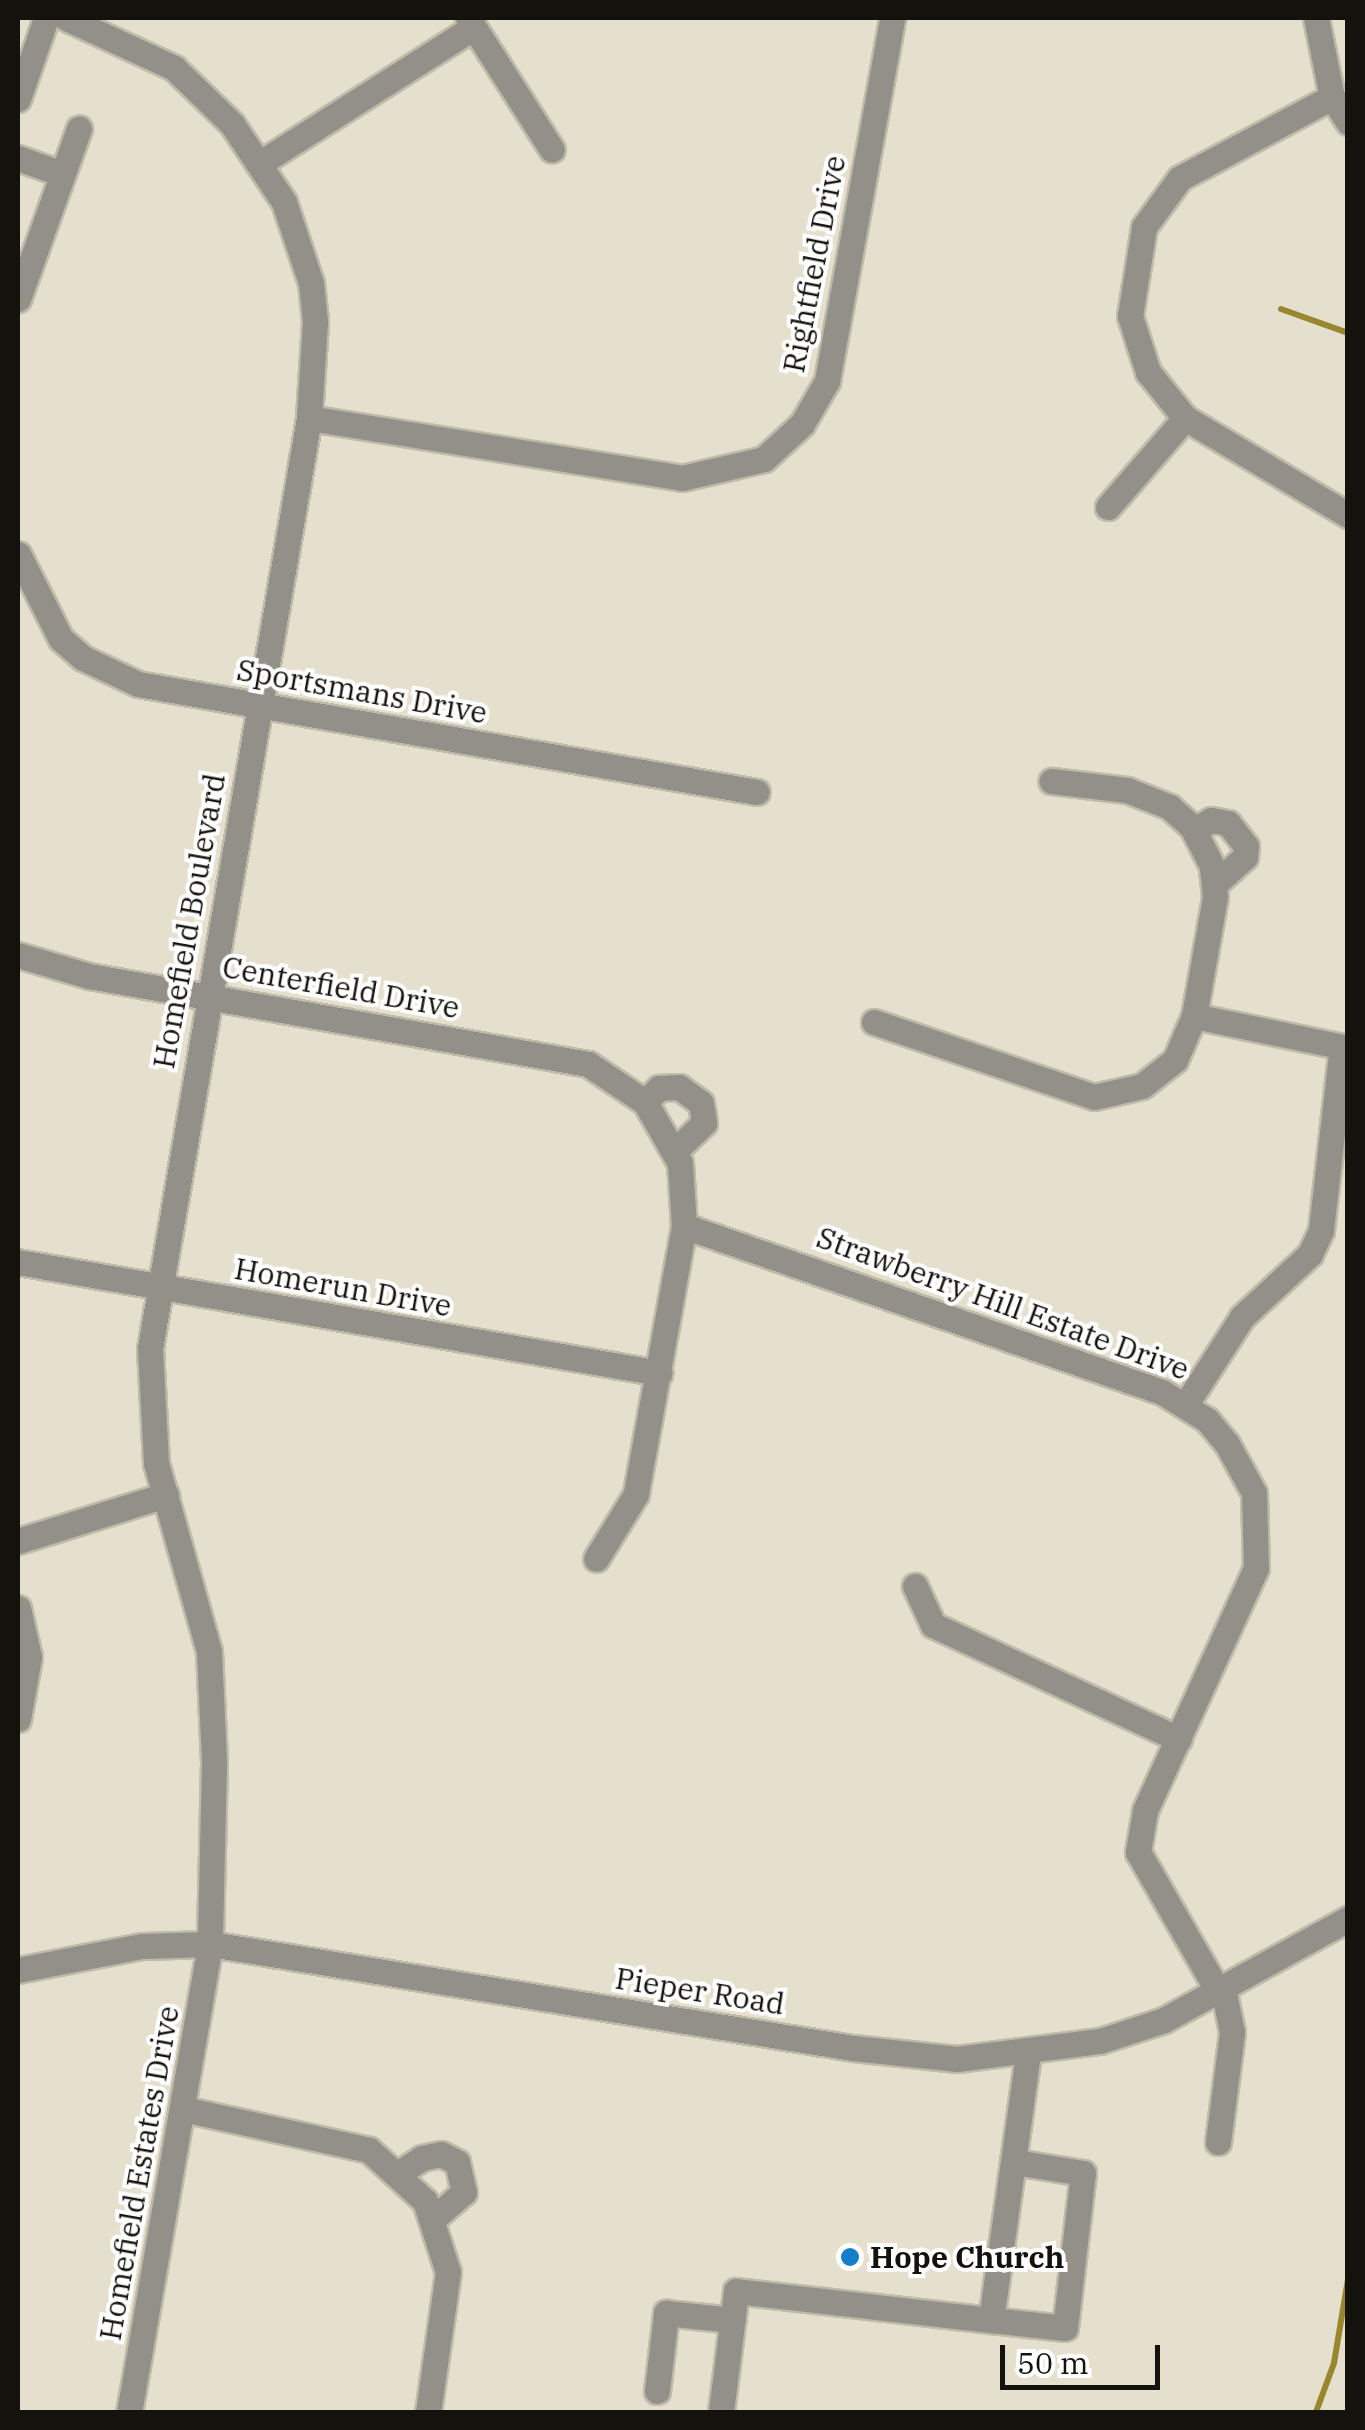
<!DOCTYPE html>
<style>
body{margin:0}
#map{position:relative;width:1365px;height:2430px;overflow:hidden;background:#e4e0cd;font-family:"IBM Plex Serif",serif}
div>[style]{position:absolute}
.stream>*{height:6px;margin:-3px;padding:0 3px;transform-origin:3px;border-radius:3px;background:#99872e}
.roads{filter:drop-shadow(2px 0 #bfbbaa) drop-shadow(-2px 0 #bfbbaa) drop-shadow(0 2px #bfbbaa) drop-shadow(0 -2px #bfbbaa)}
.minor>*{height:25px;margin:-12.5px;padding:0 12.5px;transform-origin:12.5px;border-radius:12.5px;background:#929088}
.dots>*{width:28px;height:28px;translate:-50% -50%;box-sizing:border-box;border:5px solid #fff;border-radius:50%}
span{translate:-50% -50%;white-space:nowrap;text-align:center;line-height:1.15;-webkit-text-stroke:8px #fff;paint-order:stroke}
.street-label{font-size:30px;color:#14120c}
.poi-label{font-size:30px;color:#14120c;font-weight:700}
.left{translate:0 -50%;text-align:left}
.frame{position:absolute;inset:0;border:20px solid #14120c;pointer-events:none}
.scale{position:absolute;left:1000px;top:2345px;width:160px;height:45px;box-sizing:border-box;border:5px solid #14120c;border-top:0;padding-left:12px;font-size:30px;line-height:35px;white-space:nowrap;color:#14120c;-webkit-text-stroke:8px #fff;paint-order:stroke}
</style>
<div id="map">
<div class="stream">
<div style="left:1281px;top:309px;width:71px;rotate:19.7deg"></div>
<div style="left:1316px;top:2412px;width:52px;rotate:-69.8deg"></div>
<div style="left:1334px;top:2363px;width:85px;rotate:-80.5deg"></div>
</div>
<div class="roads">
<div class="minor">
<div style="left:66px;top:18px;width:119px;rotate:24.8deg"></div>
<div style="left:174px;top:68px;width:81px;rotate:44deg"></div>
<div style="left:232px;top:124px;width:94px;rotate:56.3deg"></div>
<div style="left:284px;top:202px;width:85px;rotate:71.6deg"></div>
<div style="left:311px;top:283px;width:39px;rotate:84deg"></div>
<div style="left:315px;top:322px;width:96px;rotate:93.6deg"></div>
<div style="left:309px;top:418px;width:943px;rotate:99.7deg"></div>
<div style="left:150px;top:1348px;width:115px;rotate:87deg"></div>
<div style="left:156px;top:1463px;width:195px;rotate:74.3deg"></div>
<div style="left:209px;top:1651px;width:111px;rotate:87.4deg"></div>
<div style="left:214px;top:1762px;width:182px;rotate:91.3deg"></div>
<div style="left:210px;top:1944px;width:475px;rotate:99.8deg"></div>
<div style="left:468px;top:18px;width:156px;rotate:57.5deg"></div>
<div style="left:1316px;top:18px;width:81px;rotate:78.6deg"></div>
<div style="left:1332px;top:97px;width:30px;rotate:57deg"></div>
<div style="left:1332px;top:97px;width:172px;rotate:151.9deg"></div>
<div style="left:1180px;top:178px;width:61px;rotate:126.3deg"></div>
<div style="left:1144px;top:227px;width:90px;rotate:98.9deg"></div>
<div style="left:1130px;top:316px;width:59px;rotate:72.2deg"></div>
<div style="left:1148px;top:372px;width:59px;rotate:51.2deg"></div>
<div style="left:1185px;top:418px;width:190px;rotate:30.8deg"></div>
<div style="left:18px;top:99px;width:86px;rotate:-70.9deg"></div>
<div style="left:18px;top:158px;width:47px;rotate:20deg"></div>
<div style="left:262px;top:162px;width:251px;rotate:-32.5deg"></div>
<div style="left:18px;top:299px;width:181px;rotate:-70.3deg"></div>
<div style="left:309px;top:418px;width:378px;rotate:9.1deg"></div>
<div style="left:682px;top:478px;width:84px;rotate:-13deg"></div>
<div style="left:764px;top:459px;width:52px;rotate:-42.6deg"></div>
<div style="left:802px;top:424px;width:50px;rotate:-59.8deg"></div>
<div style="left:827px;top:381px;width:369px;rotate:-79.8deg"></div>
<div style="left:1108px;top:507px;width:118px;rotate:-49.1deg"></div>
<div style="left:18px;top:554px;width:95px;rotate:63.2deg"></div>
<div style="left:61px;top:639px;width:29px;rotate:41deg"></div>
<div style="left:83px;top:658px;width:61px;rotate:25.3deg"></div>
<div style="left:138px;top:684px;width:628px;rotate:9.9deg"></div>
<div style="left:1194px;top:830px;width:20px;rotate:-30deg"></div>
<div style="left:1211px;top:820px;width:17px;rotate:10deg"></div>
<div style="left:1228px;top:823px;width:29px;rotate:52deg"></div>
<div style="left:1246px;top:846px;width:11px;rotate:95deg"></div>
<div style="left:1245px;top:857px;width:40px;rotate:138deg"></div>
<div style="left:18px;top:955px;width:74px;rotate:16.5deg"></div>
<div style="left:89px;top:976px;width:507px;rotate:10deg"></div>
<div style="left:588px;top:1064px;width:69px;rotate:33.7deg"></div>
<div style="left:645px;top:1102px;width:70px;rotate:60.2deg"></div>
<div style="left:680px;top:1163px;width:63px;rotate:86.4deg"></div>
<div style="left:684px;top:1226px;width:272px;rotate:100.2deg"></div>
<div style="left:636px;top:1494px;width:76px;rotate:121.6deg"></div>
<div style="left:1194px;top:1016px;width:157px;rotate:11.7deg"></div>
<div style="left:874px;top:1022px;width:232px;rotate:18.8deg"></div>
<div style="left:1094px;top:1097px;width:49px;rotate:-12.9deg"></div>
<div style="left:1142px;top:1086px;width:42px;rotate:-38.2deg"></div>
<div style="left:1175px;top:1060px;width:48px;rotate:-66.6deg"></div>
<div style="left:1194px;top:1016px;width:121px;rotate:-80deg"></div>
<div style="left:1215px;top:897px;width:31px;rotate:-96deg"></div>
<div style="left:1212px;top:866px;width:44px;rotate:-117.1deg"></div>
<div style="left:1192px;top:827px;width:30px;rotate:-138deg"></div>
<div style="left:1170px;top:807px;width:46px;rotate:-158.4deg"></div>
<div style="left:1127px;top:790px;width:76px;rotate:-173.2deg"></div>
<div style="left:645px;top:1102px;width:20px;rotate:-45deg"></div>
<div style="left:659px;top:1088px;width:20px;rotate:-3deg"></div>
<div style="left:679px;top:1087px;width:27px;rotate:36deg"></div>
<div style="left:701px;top:1103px;width:20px;rotate:81deg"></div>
<div style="left:704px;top:1123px;width:40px;rotate:136deg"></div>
<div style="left:684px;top:1226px;width:506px;rotate:19.15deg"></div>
<div style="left:1162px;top:1392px;width:53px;rotate:31.9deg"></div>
<div style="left:1207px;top:1420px;width:31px;rotate:50deg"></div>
<div style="left:1227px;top:1444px;width:56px;rotate:61.1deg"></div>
<div style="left:1254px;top:1493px;width:75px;rotate:88.5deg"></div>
<div style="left:1256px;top:1568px;width:267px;rotate:114.6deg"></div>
<div style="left:1145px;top:1811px;width:42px;rotate:99.7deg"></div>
<div style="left:1138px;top:1852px;width:160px;rotate:60.1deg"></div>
<div style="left:18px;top:1262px;width:651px;rotate:9.82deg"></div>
<div style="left:1186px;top:1404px;width:103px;rotate:-57.2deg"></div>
<div style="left:1242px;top:1317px;width:93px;rotate:-42.8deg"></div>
<div style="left:1310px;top:1254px;width:26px;rotate:-65deg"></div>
<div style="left:1321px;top:1230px;width:184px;rotate:-83.5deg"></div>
<div style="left:18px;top:1541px;width:155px;rotate:-17.3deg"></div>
<div style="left:915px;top:1586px;width:43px;rotate:65.2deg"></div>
<div style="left:933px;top:1625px;width:271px;rotate:24.9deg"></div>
<div style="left:18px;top:1608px;width:50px;rotate:77.3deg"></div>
<div style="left:29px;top:1657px;width:63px;rotate:100.1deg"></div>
<div style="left:18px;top:1970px;width:126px;rotate:-11deg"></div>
<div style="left:142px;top:1946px;width:68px;rotate:-1.7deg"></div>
<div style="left:210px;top:1944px;width:651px;rotate:9.19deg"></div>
<div style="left:853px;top:2048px;width:105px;rotate:6deg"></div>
<div style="left:957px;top:2059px;width:144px;rotate:-7.2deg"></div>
<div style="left:1100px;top:2041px;width:67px;rotate:-18.2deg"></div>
<div style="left:1164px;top:2020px;width:210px;rotate:-28.8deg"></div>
<div style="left:183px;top:2109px;width:190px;rotate:12.4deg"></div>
<div style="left:369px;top:2150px;width:76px;rotate:42.3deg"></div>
<div style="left:425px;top:2201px;width:75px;rotate:72.1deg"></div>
<div style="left:448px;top:2272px;width:141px;rotate:98.1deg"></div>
<div style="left:1218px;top:2142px;width:111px;rotate:-82.7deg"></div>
<div style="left:1232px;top:2032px;width:45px;rotate:-101.6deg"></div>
<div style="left:399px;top:2173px;width:27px;rotate:-33deg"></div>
<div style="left:422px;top:2158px;width:19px;rotate:-12deg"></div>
<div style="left:441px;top:2154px;width:18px;rotate:27deg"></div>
<div style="left:457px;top:2162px;width:31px;rotate:77deg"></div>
<div style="left:464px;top:2192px;width:41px;rotate:138.9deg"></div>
<div style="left:991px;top:2320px;width:74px;rotate:6.2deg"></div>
<div style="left:1065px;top:2328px;width:156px;rotate:-83.4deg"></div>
<div style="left:1083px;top:2173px;width:70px;rotate:-170.9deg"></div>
<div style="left:657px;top:2391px;width:79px;rotate:-83.4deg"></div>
<div style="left:666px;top:2313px;width:67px;rotate:6deg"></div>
<div style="left:721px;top:2412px;width:122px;rotate:-82.9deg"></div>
<div style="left:736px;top:2291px;width:257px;rotate:6.5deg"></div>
<div style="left:991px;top:2320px;width:270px;rotate:-82.1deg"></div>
</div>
</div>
<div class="dots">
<div style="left:850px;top:2257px;background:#167dc8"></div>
</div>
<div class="street-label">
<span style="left:814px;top:264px;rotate:-79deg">Rightfield Drive</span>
<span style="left:362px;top:691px;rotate:10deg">Sportsmans Drive</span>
<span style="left:189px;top:921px;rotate:-80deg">Homefield Boulevard</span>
<span style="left:341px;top:987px;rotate:10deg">Centerfield Drive</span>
<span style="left:343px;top:1287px;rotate:10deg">Homerun Drive</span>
<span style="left:1003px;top:1303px;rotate:20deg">Strawberry Hill Estate Drive</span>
<span style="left:700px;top:1991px;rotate:9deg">Pieper Road</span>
<span style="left:139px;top:2173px;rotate:-80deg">Homefield Estates Drive</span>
</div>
<div class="poi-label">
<span class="left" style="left:870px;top:2257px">Hope Church</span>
</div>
<div class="frame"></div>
<div class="scale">50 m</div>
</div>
